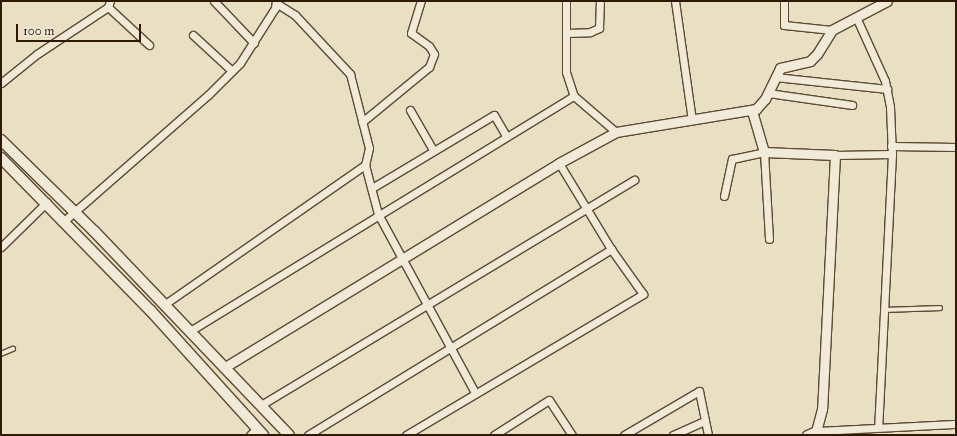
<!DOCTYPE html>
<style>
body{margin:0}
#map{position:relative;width:957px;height:436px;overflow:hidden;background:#e9dfc3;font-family:"IM FELL Great Primer",serif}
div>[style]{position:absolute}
.roads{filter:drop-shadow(1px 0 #5e4a31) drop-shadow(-1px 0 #5e4a31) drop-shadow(0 1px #5e4a31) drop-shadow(0 -1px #5e4a31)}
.service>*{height:3.5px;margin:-1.75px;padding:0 1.75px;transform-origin:1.75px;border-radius:1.75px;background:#f1ead8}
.minor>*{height:7px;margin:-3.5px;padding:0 3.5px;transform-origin:3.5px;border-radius:3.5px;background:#f1ead8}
.tertiary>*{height:9px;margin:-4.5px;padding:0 4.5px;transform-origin:4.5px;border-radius:4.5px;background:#f1ead8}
.secondary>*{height:10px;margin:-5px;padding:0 5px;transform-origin:5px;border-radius:5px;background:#f1ead8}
span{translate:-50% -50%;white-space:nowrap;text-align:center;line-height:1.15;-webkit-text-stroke:3px #f1ead8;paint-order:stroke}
.frame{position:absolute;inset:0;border:2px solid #2f1900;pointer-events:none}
.scale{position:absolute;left:16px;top:24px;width:125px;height:18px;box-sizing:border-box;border:2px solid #2f1900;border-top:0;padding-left:5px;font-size:12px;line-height:14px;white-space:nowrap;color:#2f1900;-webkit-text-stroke:3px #f1ead8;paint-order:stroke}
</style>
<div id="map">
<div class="roads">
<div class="service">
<div style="left:885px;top:310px;width:55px;rotate:-2.1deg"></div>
<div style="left:1px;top:354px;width:13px;rotate:-23deg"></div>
</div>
<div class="minor">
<div style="left:214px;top:1px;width:58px;rotate:46.4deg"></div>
<div style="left:566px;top:1px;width:71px;rotate:90deg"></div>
<div style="left:566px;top:72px;width:25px;rotate:72deg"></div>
<div style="left:675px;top:1px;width:120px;rotate:81.9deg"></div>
<div style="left:784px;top:1px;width:24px;rotate:90deg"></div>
<div style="left:784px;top:25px;width:48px;rotate:5.9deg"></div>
<div style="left:276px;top:3px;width:22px;rotate:32deg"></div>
<div style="left:295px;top:15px;width:81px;rotate:47deg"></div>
<div style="left:350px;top:74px;width:76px;rotate:75.6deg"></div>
<div style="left:369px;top:148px;width:17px;rotate:103deg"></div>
<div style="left:365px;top:165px;width:51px;rotate:75.1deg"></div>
<div style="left:378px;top:214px;width:204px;rotate:61.5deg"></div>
<div style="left:108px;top:7px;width:56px;rotate:42.8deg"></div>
<div style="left:856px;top:17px;width:70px;rotate:65.6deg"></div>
<div style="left:885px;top:81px;width:26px;rotate:79deg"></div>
<div style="left:890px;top:107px;width:47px;rotate:87.6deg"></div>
<div style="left:892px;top:154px;width:273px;rotate:92.9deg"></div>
<div style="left:567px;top:33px;width:23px;rotate:-2deg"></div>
<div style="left:590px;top:32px;width:10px;rotate:-24deg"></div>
<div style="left:599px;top:28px;width:27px;rotate:-88deg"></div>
<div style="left:193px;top:35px;width:53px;rotate:42.7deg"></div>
<div style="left:775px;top:77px;width:113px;rotate:6.1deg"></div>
<div style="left:1px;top:83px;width:46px;rotate:-38.9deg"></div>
<div style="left:37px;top:54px;width:85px;rotate:-33.5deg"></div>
<div style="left:108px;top:7px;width:6px;rotate:-72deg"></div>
<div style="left:768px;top:93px;width:85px;rotate:8.1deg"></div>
<div style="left:410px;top:110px;width:46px;rotate:60.1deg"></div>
<div style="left:362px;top:122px;width:87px;rotate:-39.4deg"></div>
<div style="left:429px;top:67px;width:14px;rotate:-69deg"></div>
<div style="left:434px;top:54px;width:9px;rotate:-122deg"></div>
<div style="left:429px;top:46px;width:22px;rotate:-144deg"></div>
<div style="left:411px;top:33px;width:34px;rotate:-73deg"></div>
<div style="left:891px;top:146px;width:65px;rotate:0.9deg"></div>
<div style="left:835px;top:155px;width:57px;rotate:-1deg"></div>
<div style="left:372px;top:188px;width:142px;rotate:-30.9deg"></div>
<div style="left:494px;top:115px;width:24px;rotate:60deg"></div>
<div style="left:724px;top:196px;width:38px;rotate:-78deg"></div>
<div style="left:732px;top:159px;width:33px;rotate:-12deg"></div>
<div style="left:764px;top:152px;width:87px;rotate:86.7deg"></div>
<div style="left:64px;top:221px;width:191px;rotate:-41.2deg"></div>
<div style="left:208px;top:95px;width:45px;rotate:-45deg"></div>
<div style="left:240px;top:63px;width:65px;rotate:-57.5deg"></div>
<div style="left:275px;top:8px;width:7px;rotate:-82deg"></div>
<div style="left:1px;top:247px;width:64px;rotate:-44.4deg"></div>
<div style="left:165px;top:304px;width:244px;rotate:-34.8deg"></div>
<div style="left:190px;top:331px;width:450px;rotate:-31.5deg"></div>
<div style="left:574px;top:96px;width:55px;rotate:40.6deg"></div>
<div style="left:261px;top:405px;width:436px;rotate:-31.1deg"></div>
<div style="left:816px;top:431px;width:140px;rotate:-2.9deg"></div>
<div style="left:250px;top:435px;width:10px;rotate:-45deg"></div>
<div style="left:308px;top:435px;width:356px;rotate:-31.5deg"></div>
<div style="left:406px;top:435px;width:276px;rotate:-30.7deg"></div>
<div style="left:643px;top:294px;width:55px;rotate:-125.4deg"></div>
<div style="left:611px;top:249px;width:100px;rotate:-121.2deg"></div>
<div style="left:494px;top:435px;width:65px;rotate:-32.5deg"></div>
<div style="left:549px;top:400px;width:42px;rotate:56.7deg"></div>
<div style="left:624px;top:435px;width:87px;rotate:-30.4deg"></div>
<div style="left:699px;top:391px;width:45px;rotate:78.4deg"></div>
<div style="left:673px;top:435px;width:35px;rotate:-24deg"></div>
</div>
<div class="tertiary">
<div style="left:752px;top:111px;width:43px;rotate:73.7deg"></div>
<div style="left:764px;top:152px;width:71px;rotate:2.4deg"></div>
<div style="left:835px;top:155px;width:254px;rotate:92.9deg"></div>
<div style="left:822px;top:409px;width:23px;rotate:105deg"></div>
<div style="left:816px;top:431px;width:10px;rotate:156deg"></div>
<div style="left:225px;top:367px;width:391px;rotate:-31.4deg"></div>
<div style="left:559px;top:163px;width:65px;rotate:-28.5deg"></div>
<div style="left:616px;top:132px;width:142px;rotate:-9.3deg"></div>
<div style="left:756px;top:109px;width:13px;rotate:-48deg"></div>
<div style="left:765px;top:99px;width:34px;rotate:-64deg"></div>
<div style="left:780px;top:68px;width:31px;rotate:-13deg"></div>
<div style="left:810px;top:61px;width:10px;rotate:-45deg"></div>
<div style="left:817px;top:54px;width:28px;rotate:-58deg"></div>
<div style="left:832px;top:30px;width:62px;rotate:-27.8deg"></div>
</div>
<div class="secondary">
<div style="left:1px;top:140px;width:130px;rotate:44.4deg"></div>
<div style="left:94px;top:231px;width:282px;rotate:46.3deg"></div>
<div style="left:1px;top:158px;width:214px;rotate:45.6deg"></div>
<div style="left:151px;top:311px;width:167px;rotate:47.9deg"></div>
</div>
</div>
<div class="frame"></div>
<div class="scale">100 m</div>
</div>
